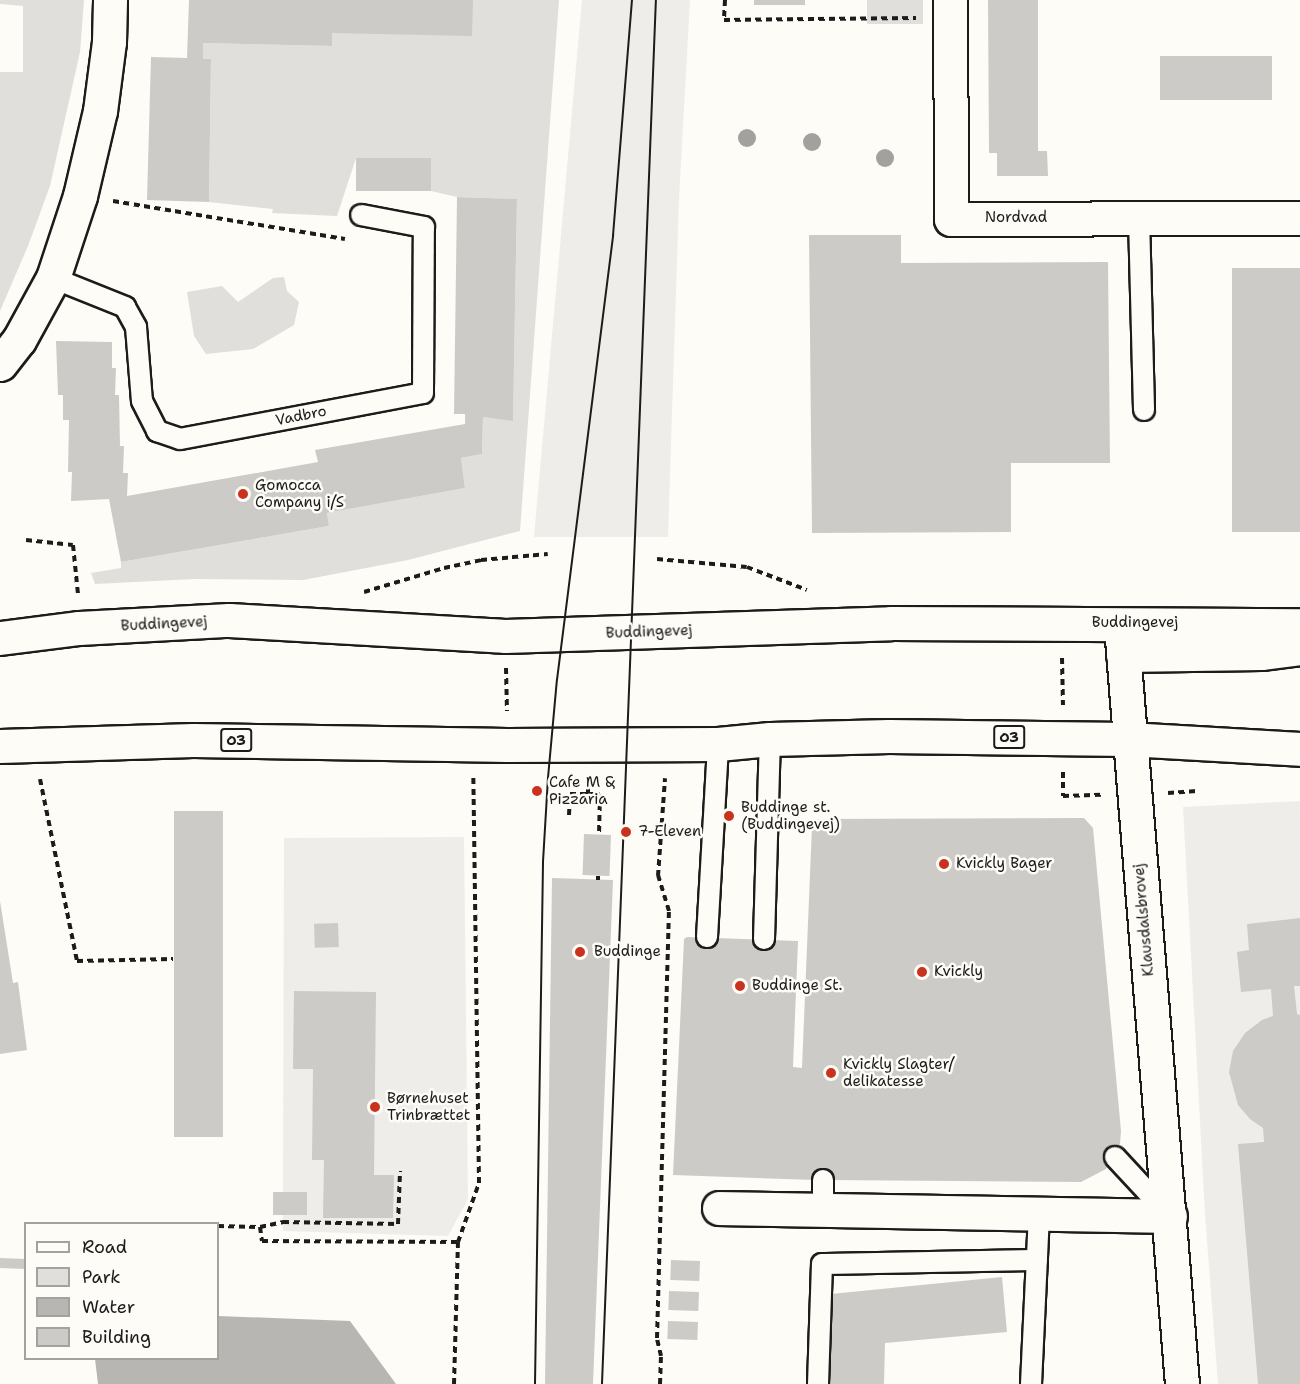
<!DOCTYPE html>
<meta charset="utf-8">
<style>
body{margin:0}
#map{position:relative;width:1300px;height:1384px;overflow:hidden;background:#fdfcf7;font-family:"Shantell Sans",sans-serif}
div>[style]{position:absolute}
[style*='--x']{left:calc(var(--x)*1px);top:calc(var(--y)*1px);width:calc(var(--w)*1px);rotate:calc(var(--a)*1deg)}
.built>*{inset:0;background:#eeede9}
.green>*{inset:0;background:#e0dfdb;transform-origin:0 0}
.water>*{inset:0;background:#b7b6b2}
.building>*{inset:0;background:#cccbc8;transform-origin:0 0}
.path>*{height:4px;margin-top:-2px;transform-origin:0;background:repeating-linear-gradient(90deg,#1c1c1c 0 6px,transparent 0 10.5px)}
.roads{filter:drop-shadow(2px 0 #1c1c1c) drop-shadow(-2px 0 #1c1c1c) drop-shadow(0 2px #1c1c1c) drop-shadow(0 -2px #1c1c1c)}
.lane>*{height:20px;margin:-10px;padding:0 10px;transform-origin:10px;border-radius:10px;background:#fdfcf7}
.street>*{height:33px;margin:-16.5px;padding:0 16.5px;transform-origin:16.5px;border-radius:16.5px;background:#fdfcf7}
.secondary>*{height:33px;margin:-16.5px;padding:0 16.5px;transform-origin:16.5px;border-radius:16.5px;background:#fdfcf7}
.primary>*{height:33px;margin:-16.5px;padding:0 16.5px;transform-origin:16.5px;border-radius:16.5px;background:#fdfcf7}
.tram>*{height:1.5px;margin:-0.75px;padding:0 0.75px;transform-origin:0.75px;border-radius:0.75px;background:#1c1c1c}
.trees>*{width:18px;height:18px;margin:-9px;border-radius:50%;background:#a2a19e}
.dots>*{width:16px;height:16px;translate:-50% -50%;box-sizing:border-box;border:3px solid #fdfcf7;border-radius:50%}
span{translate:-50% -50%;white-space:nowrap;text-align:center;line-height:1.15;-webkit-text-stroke:5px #fdfcf7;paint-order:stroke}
.shield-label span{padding:2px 4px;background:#fdfcf7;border:2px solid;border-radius:4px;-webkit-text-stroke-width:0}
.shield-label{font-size:14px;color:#1c1c1c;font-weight:700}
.street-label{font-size:15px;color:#1c1c1c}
.poi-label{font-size:15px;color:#1c1c1c}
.left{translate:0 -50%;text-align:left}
.legend{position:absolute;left:24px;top:1222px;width:195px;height:138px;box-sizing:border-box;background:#fdfcf7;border:2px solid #a3a29f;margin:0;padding:8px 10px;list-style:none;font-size:18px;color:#1c1c1c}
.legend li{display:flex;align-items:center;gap:12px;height:30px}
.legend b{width:30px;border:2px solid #a3a29f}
</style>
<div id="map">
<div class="built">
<i style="clip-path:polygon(582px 0,690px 0,679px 199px,668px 537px,534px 537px)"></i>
<i style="clip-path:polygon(1300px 801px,1300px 1384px,1218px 1384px,1205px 1214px,1183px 807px)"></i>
<i style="clip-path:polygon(464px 837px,468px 1199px,448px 1236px,283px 1231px,283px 1215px,273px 1215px,273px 1192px,283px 1192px,284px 838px)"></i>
</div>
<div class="green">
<i style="clip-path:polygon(0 0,84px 0,80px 52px,50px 186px,28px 246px,0 311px,0 72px,23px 72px,23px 6px,0 4px)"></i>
<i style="clip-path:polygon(473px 0,559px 0,520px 531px,408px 560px,303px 580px,194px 579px,95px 584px,91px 573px,121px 568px,121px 562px,329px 526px,327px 513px,465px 488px,461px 458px,482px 454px,483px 417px,513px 420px,517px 199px,457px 197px,431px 191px,430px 158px,356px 158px,337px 216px,272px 213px,273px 209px,209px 202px,211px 59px,203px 59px,203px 43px,332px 46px,332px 33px)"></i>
<i style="left:867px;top:0;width:56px;height:24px"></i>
<i style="clip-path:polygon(284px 277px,287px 291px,299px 302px,294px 325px,253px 349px,206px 354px,194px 336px,187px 292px,222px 286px,238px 302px,273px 278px)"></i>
</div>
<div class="water">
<i style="clip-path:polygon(218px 1316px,350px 1321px,396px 1384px,98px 1384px,95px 1359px,218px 1358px)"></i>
</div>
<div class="building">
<i style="clip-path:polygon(189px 0,473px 0,472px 36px,332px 33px,332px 46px,203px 43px,203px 59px,211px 59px,209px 202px,147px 200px,151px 57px,187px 58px)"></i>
<i style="left:754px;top:0;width:51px;height:5px"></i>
<i style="clip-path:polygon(988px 0,1038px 0,1038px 151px,1047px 151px,1048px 176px,997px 176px,997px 153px,989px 153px)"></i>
<i style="left:1272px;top:56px;width:44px;height:112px;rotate:90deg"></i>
<i style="left:356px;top:158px;width:75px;height:33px"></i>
<i style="clip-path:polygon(457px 197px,517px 199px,513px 421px,483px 417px,482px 454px,461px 458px,465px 488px,327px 513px,329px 526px,121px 562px,109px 499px,71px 501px,72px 472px,68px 472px,69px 420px,63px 420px,63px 395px,58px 395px,56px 341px,112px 342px,112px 368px,116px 368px,115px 395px,119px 395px,120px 446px,124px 446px,123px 473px,128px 473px,127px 496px,318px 462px,315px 450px,465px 424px,465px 414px,454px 414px)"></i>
<i style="clip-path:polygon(809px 235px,901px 235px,901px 263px,1108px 262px,1110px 463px,1011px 463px,1011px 532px,812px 533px)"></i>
<i style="left:1232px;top:268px;width:68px;height:264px"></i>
<i style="left:174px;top:811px;width:49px;height:326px"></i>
<i style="clip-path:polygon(1084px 818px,1093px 828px,1121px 1131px,1120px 1144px,1106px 1169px,1081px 1182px,827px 1180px,814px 1175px,815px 1180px,673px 1175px,684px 939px,687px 937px,798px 941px,793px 1067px,802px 1068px,812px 826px,815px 821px,819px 819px)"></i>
<i style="left:584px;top:834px;width:27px;height:41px;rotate:2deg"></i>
<i style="clip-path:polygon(552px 878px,613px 880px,593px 1384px,545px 1384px)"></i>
<i style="clip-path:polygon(0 901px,13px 983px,18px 982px,27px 1050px,0 1054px)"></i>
<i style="clip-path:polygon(1300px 918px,1300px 986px,1294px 986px,1297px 1014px,1300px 1015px,1300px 1384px,1258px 1384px,1238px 1144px,1264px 1142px,1263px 1128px,1250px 1119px,1238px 1105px,1229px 1072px,1233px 1051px,1245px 1033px,1262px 1020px,1273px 1016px,1271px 989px,1241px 992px,1237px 952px,1249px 950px,1247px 924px)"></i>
<i style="left:338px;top:923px;width:24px;height:24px;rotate:88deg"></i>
<i style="clip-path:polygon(294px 991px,376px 992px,374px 1175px,394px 1175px,393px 1218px,323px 1218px,324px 1160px,312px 1160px,313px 1069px,293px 1069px)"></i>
<i style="left:273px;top:1192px;width:34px;height:23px"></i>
<i style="left:0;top:1258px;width:26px;height:10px;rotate:2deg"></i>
<i style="left:671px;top:1260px;width:29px;height:20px;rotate:2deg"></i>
<i style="clip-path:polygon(1002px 1277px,1007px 1332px,885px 1343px,884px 1384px,829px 1384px,831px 1294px)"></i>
<i style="left:669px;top:1291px;width:30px;height:19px;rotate:2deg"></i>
<i style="left:668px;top:1321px;width:30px;height:18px;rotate:2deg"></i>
</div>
<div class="path">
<i style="--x:725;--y:0;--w:20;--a:93"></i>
<i style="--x:724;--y:20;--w:192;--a:-0.6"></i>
<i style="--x:113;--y:201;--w:235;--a:9.3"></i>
<i style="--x:26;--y:540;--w:47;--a:6.1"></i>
<i style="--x:73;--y:545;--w:49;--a:84.2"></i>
<i style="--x:657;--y:559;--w:90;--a:5.1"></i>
<i style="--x:747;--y:567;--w:64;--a:21"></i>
<i style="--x:364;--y:592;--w:84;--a:-16.7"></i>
<i style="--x:444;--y:568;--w:38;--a:-12"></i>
<i style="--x:481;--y:560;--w:67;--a:-5.1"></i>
<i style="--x:1062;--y:658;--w:47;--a:88.8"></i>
<i style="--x:506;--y:668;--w:43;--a:88.7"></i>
<i style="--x:1063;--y:772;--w:24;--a:90"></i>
<i style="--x:1063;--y:796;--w:38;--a:-2"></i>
<i style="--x:588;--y:778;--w:16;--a:90"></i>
<i style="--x:588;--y:794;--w:12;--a:0"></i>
<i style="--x:600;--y:794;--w:40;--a:91.4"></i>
<i style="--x:40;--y:779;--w:186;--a:78.5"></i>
<i style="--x:77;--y:961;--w:96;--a:-1.2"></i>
<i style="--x:1168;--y:793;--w:29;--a:-4"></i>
<i style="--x:569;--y:815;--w:21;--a:-87"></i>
<i style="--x:570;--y:794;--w:18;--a:0"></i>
<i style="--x:598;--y:880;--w:4;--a:-90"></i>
<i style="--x:113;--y:1224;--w:40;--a:0"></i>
<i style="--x:218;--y:1226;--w:42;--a:1.4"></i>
<i style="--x:260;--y:1227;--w:14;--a:82"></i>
<i style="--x:262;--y:1241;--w:196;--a:0.3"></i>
<i style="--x:260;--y:1227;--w:24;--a:-12"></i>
<i style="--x:283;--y:1222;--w:115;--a:1"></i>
<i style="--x:398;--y:1224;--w:53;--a:-87.8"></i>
<i style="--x:454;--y:1384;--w:142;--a:-88.4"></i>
<i style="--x:458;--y:1242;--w:63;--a:-70.4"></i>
<i style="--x:479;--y:1183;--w:407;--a:-90.8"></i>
<i style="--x:660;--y:1384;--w:28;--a:-88"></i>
<i style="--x:661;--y:1356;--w:18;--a:-103"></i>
<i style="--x:657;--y:1338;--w:427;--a:-88.4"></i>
<i style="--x:669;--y:911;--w:37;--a:-107"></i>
<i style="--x:658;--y:876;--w:98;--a:-85.9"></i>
</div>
<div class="roads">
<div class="lane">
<i style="--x:1139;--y:218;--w:192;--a:88.5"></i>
<i style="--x:53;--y:278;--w:78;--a:21.9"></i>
<i style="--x:125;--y:307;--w:23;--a:61"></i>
<i style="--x:136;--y:327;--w:74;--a:85.4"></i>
<i style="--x:142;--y:401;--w:34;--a:63"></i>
<i style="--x:157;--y:431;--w:24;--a:19"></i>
<i style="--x:180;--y:439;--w:247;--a:-10.7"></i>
<i style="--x:423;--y:393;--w:166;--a:-89.7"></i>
<i style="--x:424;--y:227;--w:64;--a:-169.2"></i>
<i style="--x:707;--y:937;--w:193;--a:-86.7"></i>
<i style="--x:764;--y:939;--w:200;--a:-88.3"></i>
<i style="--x:1115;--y:1157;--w:78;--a:47.1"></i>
<i style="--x:823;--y:1180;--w:30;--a:90"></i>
<i style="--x:818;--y:1384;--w:120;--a:-88.1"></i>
<i style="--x:822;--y:1264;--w:215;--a:-1.1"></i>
<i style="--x:1031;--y:1384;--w:170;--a:-87.3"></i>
</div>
<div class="street">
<i style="--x:950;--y:0;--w:219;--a:89.7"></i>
<i style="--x:951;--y:219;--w:349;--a:-0.2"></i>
<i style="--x:0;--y:364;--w:31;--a:-52"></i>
<i style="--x:19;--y:340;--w:71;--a:-61.3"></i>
<i style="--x:53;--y:278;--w:86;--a:-71.8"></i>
<i style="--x:80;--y:196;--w:87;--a:-76.8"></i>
<i style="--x:100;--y:111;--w:70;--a:-82.6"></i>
<i style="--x:109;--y:42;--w:42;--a:-88.6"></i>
<i style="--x:719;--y:1208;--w:451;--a:1"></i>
</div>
<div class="secondary">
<i style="--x:1121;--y:626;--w:760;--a:85.4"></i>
</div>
<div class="primary">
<i style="--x:0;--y:638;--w:80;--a:-7.2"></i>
<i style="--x:79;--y:628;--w:150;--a:-3.1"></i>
<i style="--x:229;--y:620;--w:276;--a:3.3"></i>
<i style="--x:505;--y:636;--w:386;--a:-1.9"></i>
<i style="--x:891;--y:623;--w:409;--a:0.3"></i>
<i style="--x:1123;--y:655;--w:138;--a:-0.8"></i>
<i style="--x:1261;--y:653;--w:39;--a:-7"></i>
<i style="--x:0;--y:746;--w:193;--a:-1.8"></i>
<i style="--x:193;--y:740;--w:314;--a:0.9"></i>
<i style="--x:507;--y:745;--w:211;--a:-0.3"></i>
<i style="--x:718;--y:744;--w:52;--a:-5.5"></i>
<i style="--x:770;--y:739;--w:119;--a:-1.4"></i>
<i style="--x:889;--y:736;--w:239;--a:0.7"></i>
<i style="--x:1128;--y:739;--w:172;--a:3.3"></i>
</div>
</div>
<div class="tram">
<i style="--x:535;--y:1384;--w:522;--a:-89.12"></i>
<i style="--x:543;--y:862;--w:84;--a:-86.6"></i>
<i style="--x:548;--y:778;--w:98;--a:-84.8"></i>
<i style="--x:557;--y:680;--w:448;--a:-82.8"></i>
<i style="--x:613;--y:236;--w:237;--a:-85.4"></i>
<i style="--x:602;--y:1384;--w:1385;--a:-87.77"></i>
</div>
<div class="trees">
<i style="left:747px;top:138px"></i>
<i style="left:812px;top:142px"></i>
<i style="left:885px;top:158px"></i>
</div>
<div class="dots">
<i style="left:243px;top:494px;background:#c8321e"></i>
<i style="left:537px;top:791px;background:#c8321e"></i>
<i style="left:729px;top:816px;background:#c8321e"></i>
<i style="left:626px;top:832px;background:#c8321e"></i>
<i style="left:944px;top:864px;background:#c8321e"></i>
<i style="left:580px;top:952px;background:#c8321e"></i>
<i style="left:922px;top:972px;background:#c8321e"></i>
<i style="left:740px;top:986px;background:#c8321e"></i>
<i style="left:831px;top:1073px;background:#c8321e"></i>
<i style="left:375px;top:1107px;background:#c8321e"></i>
</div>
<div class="shield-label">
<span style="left:1009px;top:737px">O3</span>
<span style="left:236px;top:740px">O3</span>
</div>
<div class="street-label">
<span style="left:1016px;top:218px">Nordvad</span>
<span style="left:301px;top:416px;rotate:-11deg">Vadbro</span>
<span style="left:1135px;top:623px">Buddingevej</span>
<span style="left:164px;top:624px;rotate:-3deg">Buddingevej</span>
<span style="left:649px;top:632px;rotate:-2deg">Buddingevej</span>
<span style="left:1144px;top:920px;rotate:-95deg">Klausdalsbrovej</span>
</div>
<div class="poi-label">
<span class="left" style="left:255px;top:494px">Gomocca<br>Company i/S</span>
<span class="left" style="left:549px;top:791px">Cafe M &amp;<br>Pizzaria</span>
<span class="left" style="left:741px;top:816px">Buddinge st.<br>(Buddingevej)</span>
<span class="left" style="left:638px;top:832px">7-Eleven</span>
<span class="left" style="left:956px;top:864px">Kvickly Bager</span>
<span class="left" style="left:594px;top:952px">Buddinge</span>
<span class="left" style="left:934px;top:972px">Kvickly</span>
<span class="left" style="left:752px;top:986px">Buddinge St.</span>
<span class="left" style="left:843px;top:1073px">Kvickly Slagter/<br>delikatesse</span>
<span class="left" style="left:387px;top:1107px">Børnehuset<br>Trinbrættet</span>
</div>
<ul class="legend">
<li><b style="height:8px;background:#fdfcf7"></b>Road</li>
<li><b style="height:16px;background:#e0dfdb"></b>Park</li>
<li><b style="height:16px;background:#b7b6b2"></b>Water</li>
<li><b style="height:16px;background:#cccbc8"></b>Building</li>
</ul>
</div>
